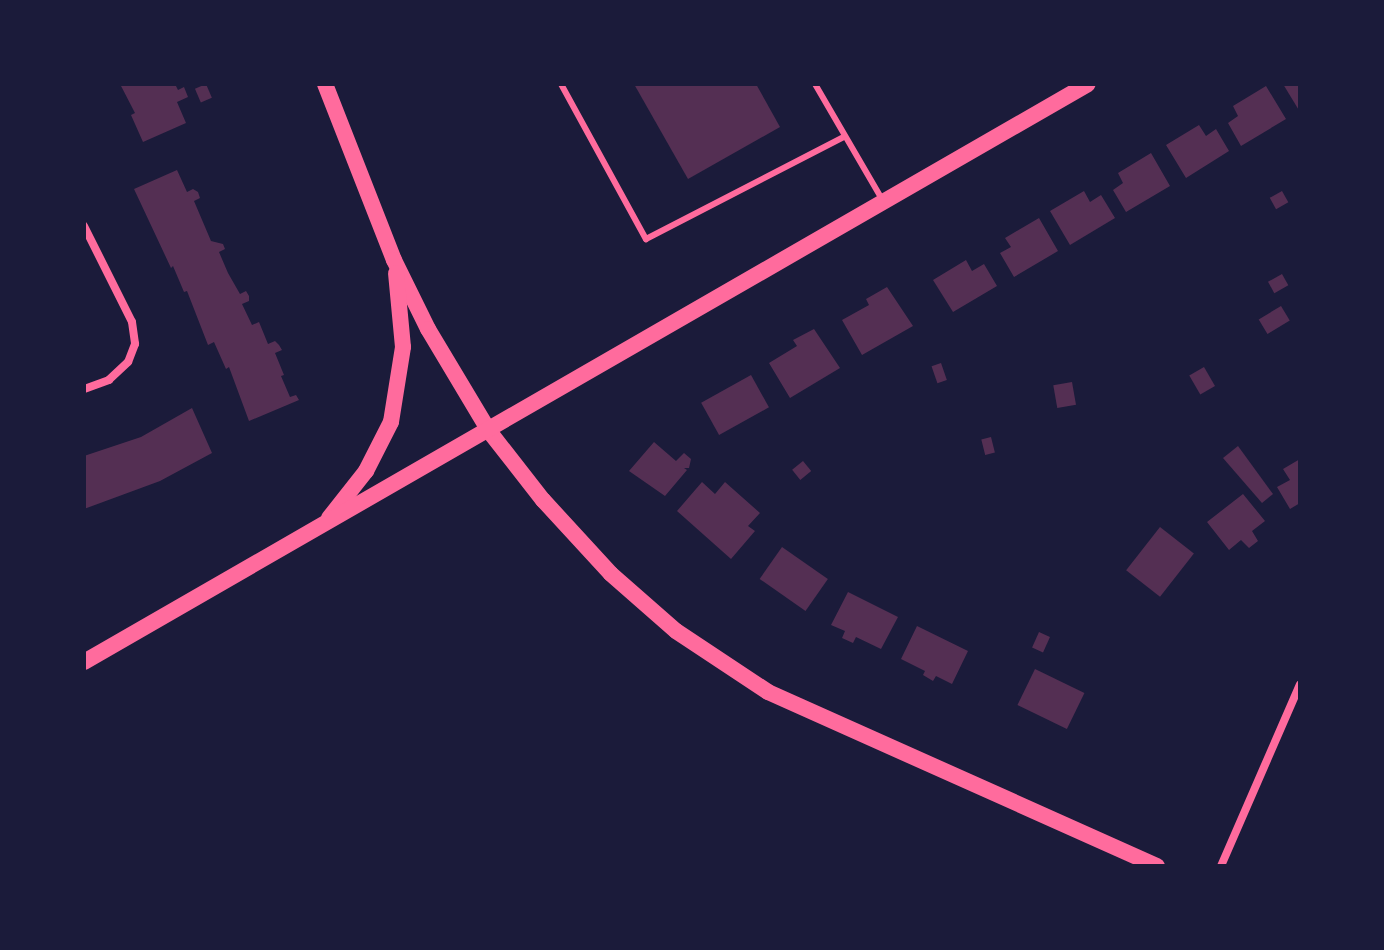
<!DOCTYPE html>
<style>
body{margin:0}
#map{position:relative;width:1384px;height:950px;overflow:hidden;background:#1b1b3a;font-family:Manrope,sans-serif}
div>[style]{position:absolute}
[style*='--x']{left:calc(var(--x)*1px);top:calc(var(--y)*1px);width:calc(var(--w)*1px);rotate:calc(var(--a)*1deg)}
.building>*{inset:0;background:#542f53;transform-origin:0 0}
.service>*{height:6px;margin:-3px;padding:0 3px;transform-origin:3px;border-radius:3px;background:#ff6b9d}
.minor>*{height:8px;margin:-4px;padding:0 4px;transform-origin:4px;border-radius:4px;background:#ff6b9d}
.secondary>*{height:16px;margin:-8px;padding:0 8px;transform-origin:8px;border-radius:8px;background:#ff6b9d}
span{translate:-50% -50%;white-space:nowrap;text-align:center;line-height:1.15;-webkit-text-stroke:6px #1b1b3a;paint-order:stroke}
.frame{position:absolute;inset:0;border:86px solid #1b1b3a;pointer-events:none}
</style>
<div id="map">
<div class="building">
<i style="clip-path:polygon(120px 84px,175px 84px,178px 90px,184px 87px,188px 97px,177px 102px,186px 123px,143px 142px,131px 115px,135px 113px)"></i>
<i style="left:206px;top:84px;width:15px;height:12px;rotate:67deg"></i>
<i style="clip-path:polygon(634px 84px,756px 84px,780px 127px,688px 179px)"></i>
<i style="clip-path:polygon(1283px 84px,1300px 84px,1300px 112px)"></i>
<i style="clip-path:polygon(1266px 86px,1286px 119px,1241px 146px,1228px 123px,1238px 116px,1233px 106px)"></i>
<i style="clip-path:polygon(1199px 125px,1206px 136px,1216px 129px,1229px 151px,1186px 178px,1166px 145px)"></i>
<i style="clip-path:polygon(1151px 153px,1170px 186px,1126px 212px,1113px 190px,1123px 183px,1118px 173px)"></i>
<i style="clip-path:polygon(177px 170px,187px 192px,193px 189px,198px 192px,200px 198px,194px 201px,211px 241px,223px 244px,225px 249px,219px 252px,228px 273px,240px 294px,246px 291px,249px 296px,249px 301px,242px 304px,252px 325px,259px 322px,268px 344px,275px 341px,279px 345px,282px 350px,275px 353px,284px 375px,281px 376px,290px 397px,296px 395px,299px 400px,249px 421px,229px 367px,226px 369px,214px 342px,208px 345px,187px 291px,184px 292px,173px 266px,171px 268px,134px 189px)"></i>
<i style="clip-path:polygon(1084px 191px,1090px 202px,1101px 195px,1115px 218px,1070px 245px,1050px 211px)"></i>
<i style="left:1282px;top:191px;width:13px;height:14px;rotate:61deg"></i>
<i style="clip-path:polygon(1039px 218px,1058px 251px,1014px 277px,1000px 253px,1011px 247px,1005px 238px)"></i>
<i style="clip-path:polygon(966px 260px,972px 271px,984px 264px,997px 286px,953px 312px,933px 280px)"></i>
<i style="left:1282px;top:274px;width:13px;height:16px;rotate:61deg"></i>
<i style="clip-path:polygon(887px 287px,913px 326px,862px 355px,842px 320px,869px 305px,866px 299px)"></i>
<i style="left:1281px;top:306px;width:17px;height:26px;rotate:59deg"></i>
<i style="clip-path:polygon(814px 329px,840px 368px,790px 398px,769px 363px,797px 346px,793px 340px)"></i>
<i style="left:941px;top:363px;width:18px;height:10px;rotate:71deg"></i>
<i style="left:1204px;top:367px;width:22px;height:17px;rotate:60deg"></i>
<i style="left:751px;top:375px;width:37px;height:57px;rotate:61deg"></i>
<i style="left:1072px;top:382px;width:23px;height:19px;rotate:80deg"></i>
<i style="clip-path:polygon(192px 408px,212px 453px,160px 481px,84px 509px,84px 456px,141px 437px)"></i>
<i style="left:991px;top:437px;width:16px;height:10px;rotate:76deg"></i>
<i style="clip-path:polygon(654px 442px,676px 461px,684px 453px,691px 459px,689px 468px,684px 468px,687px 470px,665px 496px,629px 471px)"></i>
<i style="clip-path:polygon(1238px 446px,1273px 494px,1262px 503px,1223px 458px)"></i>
<i style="clip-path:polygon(1300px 459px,1300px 503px,1290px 509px,1277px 487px,1290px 480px,1283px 469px)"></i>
<i style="left:803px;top:461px;width:13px;height:14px;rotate:51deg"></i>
<i style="clip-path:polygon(702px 482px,715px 494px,725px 482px,760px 513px,748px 526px,755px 531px,731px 559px,677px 511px)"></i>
<i style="clip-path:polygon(1243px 494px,1265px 521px,1252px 531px,1258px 541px,1249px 548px,1241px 540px,1229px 550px,1207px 522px)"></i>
<i style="left:1160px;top:527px;width:43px;height:55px;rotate:38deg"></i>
<i style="left:782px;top:547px;width:56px;height:39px;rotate:35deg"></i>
<i style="clip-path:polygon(848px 592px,898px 617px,881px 649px,856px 637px,853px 643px,842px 638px,845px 631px,831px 625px)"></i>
<i style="clip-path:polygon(917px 626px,968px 651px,952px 684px,936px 676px,933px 681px,923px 675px,925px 671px,901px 659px)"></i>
<i style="left:1039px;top:632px;width:12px;height:17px;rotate:24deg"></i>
<i style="left:1035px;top:669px;width:55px;height:40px;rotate:26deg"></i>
</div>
<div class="service">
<i style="--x:561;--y:84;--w:177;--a:61.3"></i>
<i style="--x:646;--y:239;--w:223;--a:-27.3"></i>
<i style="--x:815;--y:84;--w:133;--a:59.8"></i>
</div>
<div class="minor">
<i style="--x:84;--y:226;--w:107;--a:63.4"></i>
<i style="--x:132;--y:322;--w:22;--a:82"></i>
<i style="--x:135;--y:344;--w:19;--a:111"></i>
<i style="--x:128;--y:362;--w:26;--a:137"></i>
<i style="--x:109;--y:380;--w:27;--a:160"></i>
<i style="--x:1221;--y:866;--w:198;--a:-66.5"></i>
</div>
<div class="secondary">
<i style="--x:325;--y:84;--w:189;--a:68.6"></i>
<i style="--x:394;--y:260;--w:77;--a:63.8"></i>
<i style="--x:428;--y:329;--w:119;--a:59.1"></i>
<i style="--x:489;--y:431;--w:88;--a:52"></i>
<i style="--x:543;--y:500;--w:100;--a:47.4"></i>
<i style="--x:611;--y:574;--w:86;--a:41.2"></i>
<i style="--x:676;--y:631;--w:110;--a:33.5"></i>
<i style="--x:768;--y:692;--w:426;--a:24.1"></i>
<i style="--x:329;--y:518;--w:60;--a:-51.8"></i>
<i style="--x:366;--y:471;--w:55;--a:-63"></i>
<i style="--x:391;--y:422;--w:76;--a:-80.9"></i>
<i style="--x:403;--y:347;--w:74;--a:-95.4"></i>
<i style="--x:84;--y:662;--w:1158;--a:-29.93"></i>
</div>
<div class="frame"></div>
</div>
